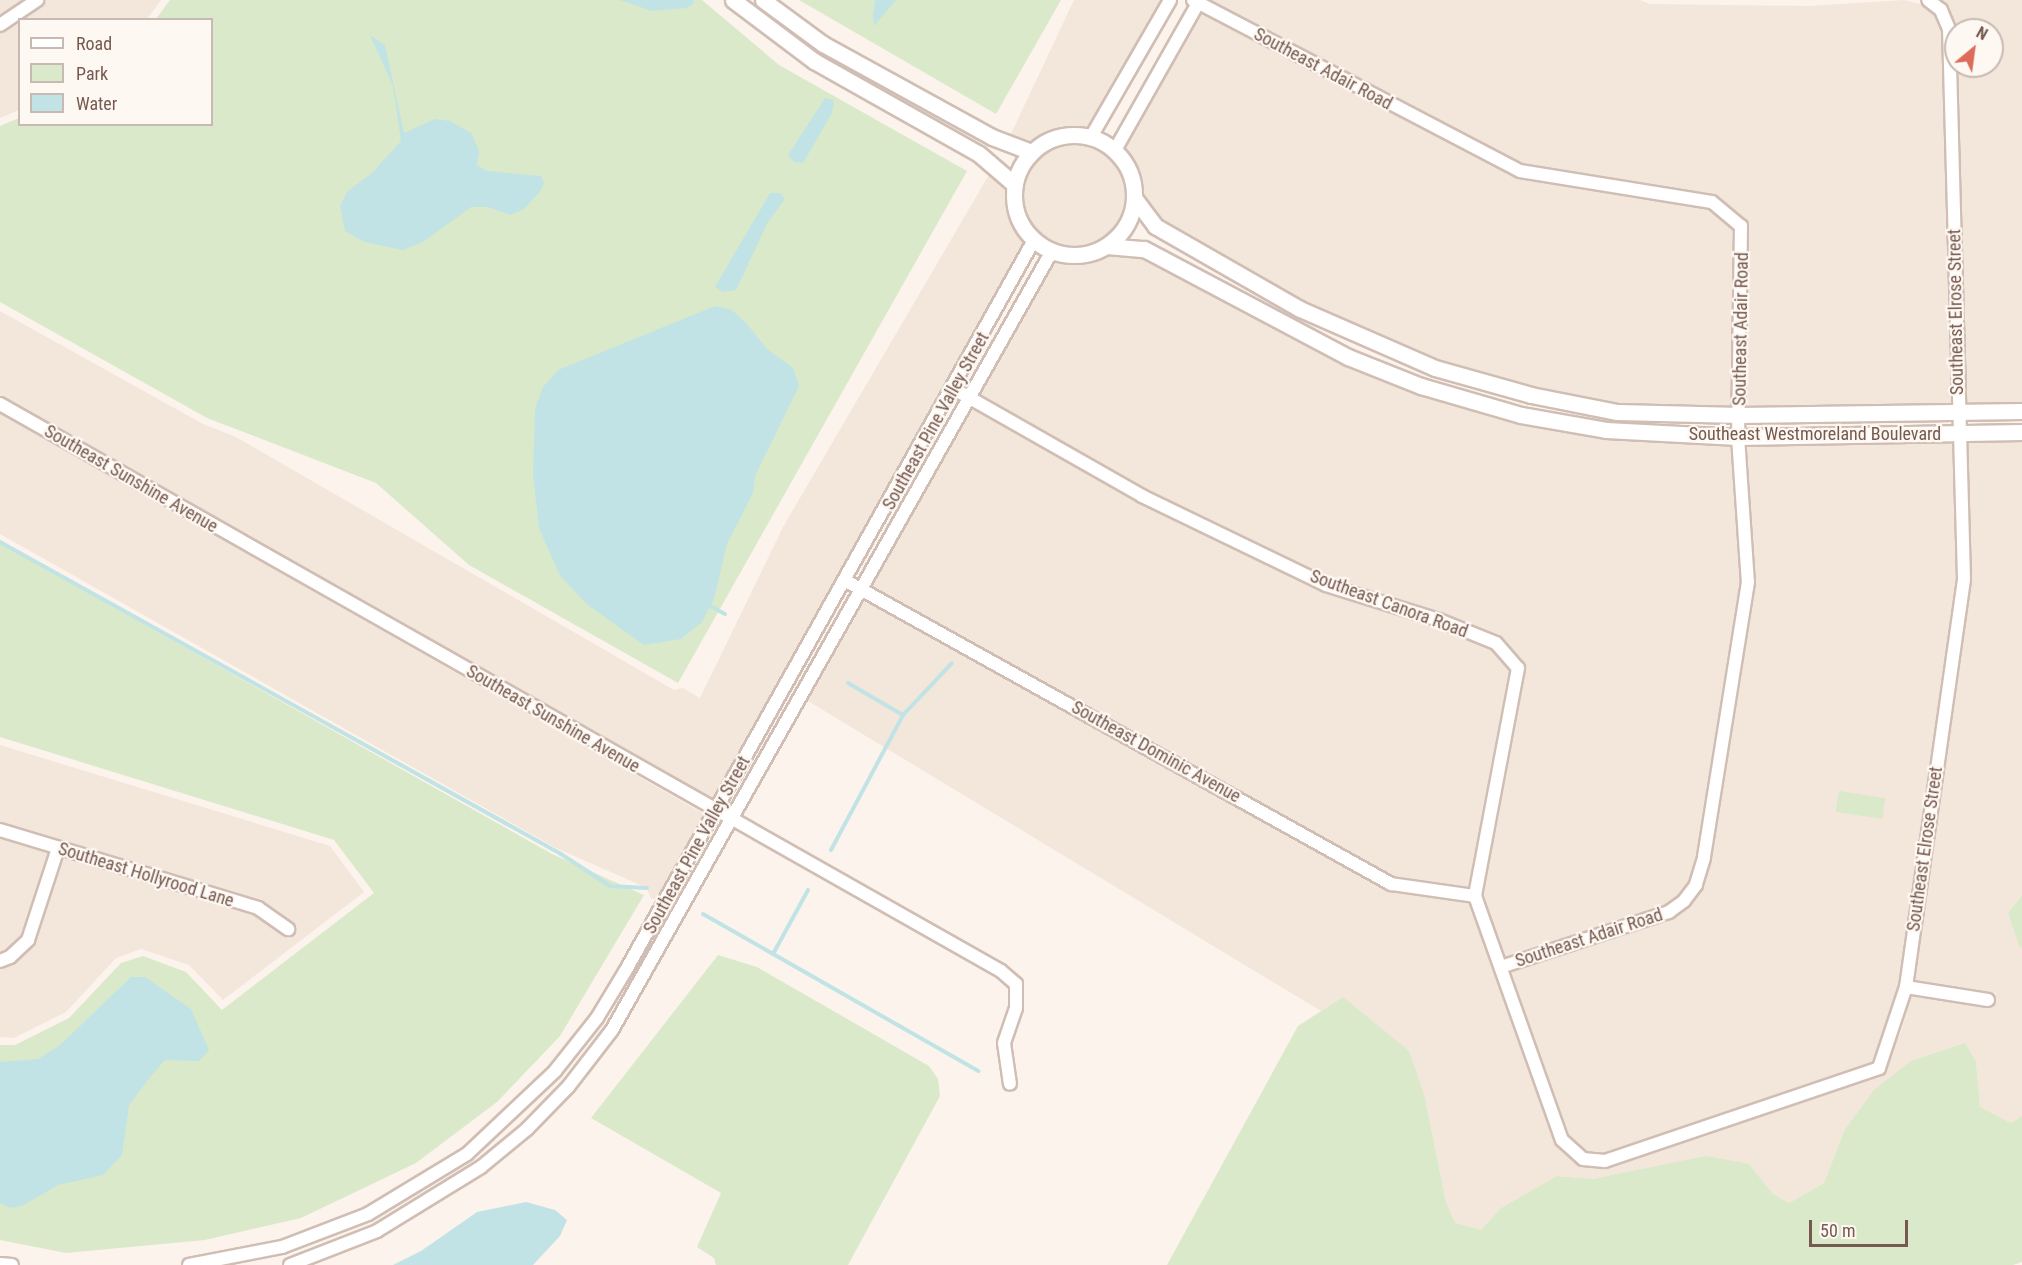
<!DOCTYPE html>
<style>
body{margin:0}
#map{position:relative;width:2022px;height:1265px;overflow:hidden;background:#fcf4ec;font-family:"Roboto Condensed",sans-serif}
div>[style]{position:absolute}
[style*='--x']{left:calc(var(--x)*1px);top:calc(var(--y)*1px);width:calc(var(--w)*1px);rotate:calc(var(--a)*1deg)}
.residential>*{inset:0;background:#f3e6db}
.round{border-radius:50%}
.green>*{inset:0;background:#dae9ca;transform-origin:0 0}
.water>*{inset:0;background:#c1e3e5}
.stream>*{height:4px;margin:-2px;padding:0 2px;transform-origin:2px;border-radius:2px;background:#c1e3e5}
.roads{filter:drop-shadow(2px 0 #d0beb4) drop-shadow(-2px 0 #d0beb4) drop-shadow(0 2px #d0beb4) drop-shadow(0 -2px #d0beb4)}
.minor>*{height:12px;margin:-6px;padding:0 6px;transform-origin:6px;border-radius:6px;background:#fff}
.tertiary>*{height:15px;margin:-7.5px;padding:0 7.5px;transform-origin:7.5px;border-radius:7.5px;background:#fff}
.tertiary>.ring{margin:-7.5px;padding:0;box-sizing:content-box;background:none;border:15px solid #fff;border-radius:50%}
span{translate:-50% -50%;white-space:nowrap;text-align:center;line-height:1.15;-webkit-text-stroke:4.5px #fef8f3;paint-order:stroke}
.street-label{font-size:18px;color:#765a50}
.legend{position:absolute;left:18px;top:18px;width:195px;height:108px;box-sizing:border-box;background:#fef8f3;border:2px solid #c8b9b2;margin:0;padding:8px 10px;list-style:none;font-size:18px;color:#765a50}
.legend li{display:flex;align-items:center;gap:12px;height:30px}
.legend b{width:30px;border:2px solid #c8b9b2}
.north{position:absolute;left:1944px;top:18px;width:60px;height:60px;box-sizing:border-box;background:#fef8f3;border:2px solid #c8b9b2;border-radius:50%;rotate:29deg;font-size:16px;font-weight:700;line-height:24px;text-align:center;color:#765a50}
.north::after{content:'';display:block;margin:auto;width:21px;height:27px;background:#dd6b5a;clip-path:polygon(50% 0,100% 100%,50% 72%,0 100%)}
.scale{position:absolute;left:1809px;top:1220px;width:99px;height:27px;box-sizing:border-box;border:3px solid #765a50;border-top:0;padding-left:8px;font-size:18px;line-height:21px;white-space:nowrap;color:#765a50;-webkit-text-stroke:4px #fef8f3;paint-order:stroke}
</style>
<div id="map">
<div class="residential">
<i style="clip-path:polygon(0 0,26px 0,0 17px)"></i>
<i style="clip-path:polygon(47px 0,161px 0,147px 19px,24px 19px)"></i>
<i style="clip-path:polygon(1074px 0,1162px 0,1088px 128px,1057px 129px,1031px 143px,1010px 136px)"></i>
<i style="clip-path:polygon(1210px 0,1640px 0,1650px 4px,1809px 6px,1904px 0,1920px 4px,1935px 16px,1942px 31px,1951px 404px,1747px 408px,1748px 224px,1717px 196px,1522px 163px)"></i>
<i style="clip-path:polygon(1940px 0,2022px 0,2022px 403px,1965px 404px,1957px 66px,1992px 66px,1992px 30px,1958px 30px,1948px 7px)"></i>
<i style="clip-path:polygon(1201px 13px,1516px 177px,1709px 209px,1735px 230px,1733px 408px,1619px 405px,1533px 388px,1437px 361px,1304px 302px,1160px 220px,1142px 196px,1140px 177px,1123px 148px)"></i>
<i style="clip-path:polygon(19px 23px,19px 110px,0 118px,0 33px)"></i>
<i class="round" style="left:1022px;top:142px;width:106px;height:106px"></i>
<i style="clip-path:polygon(990px 173px,1007px 188px,1008px 208px,1015px 227px,1026px 242px,714px 801px,0 395px,0 311px,203px 424px,236px 437px,674px 690px,683px 688px,700px 698px,783px 527px)"></i>
<i style="clip-path:polygon(1108px 254px,1141px 256px,1282px 333px,1345px 364px,1418px 393px,1518px 422px,1605px 437px,1732px 444px,1741px 582px,1697px 857px,1686px 890px,1666px 905px,1505px 958px,1482px 895px,1525px 669px,1501px 637px,1441px 612px,1329px 577px,1146px 489px,980px 395px,1055px 260px,1089px 261px)"></i>
<i style="clip-path:polygon(972px 409px,1139px 503px,1323px 591px,1436px 627px,1491px 649px,1510px 671px,1470px 887px,1394px 876px,872px 587px)"></i>
<i style="clip-path:polygon(0 413px,706px 815px,657px 901px,650px 897px,647px 888px,556px 848px,0 534px)"></i>
<i style="clip-path:polygon(2022px 439px,2022px 895px,2008px 913px,2022px 947px,2022px 1116px,2011px 1123px,1980px 1107px,1976px 1061px,1965px 1043px,1844px 1131px,1824px 1183px,1789px 1203px,1773px 1194px,1749px 1164px,1642px 1171px,1593px 1179px,1557px 1176px,1501px 1208px,1481px 1230px,1455px 1224px,1446px 1202px,1425px 1098px,1343px 997px,1321px 1011px,808px 701px,865px 600px,1387px 890px,1470px 903px,1556px 1144px,1578px 1165px,1607px 1168px,1880px 1075px,1901px 1032px,1911px 996px,1993px 1008px,1996px 993px,1914px 981px,1971px 580px,1966px 440px)"></i>
<i style="clip-path:polygon(1952px 441px,1957px 580px,1899px 986px,1874px 1062px,1605px 1153px,1586px 1152px,1568px 1136px,1510px 972px,1670px 919px,1689px 907px,1702px 889px,1711px 858px,1755px 582px,1746px 445px)"></i>
<i style="clip-path:polygon(0 745px,330px 846px,364px 892px,223px 1000px,189px 965px,141px 949px,116px 958px,66px 1012px,14px 1038px,0 1037px,0 969px,14px 963px,34px 942px,62px 857px,254px 915px,289px 939px,297px 927px,260px 901px,0 822px)"></i>
<i style="clip-path:polygon(0 838px,49px 853px,22px 936px,0 953px)"></i>
</div>
<div class="green">
<i style="clip-path:polygon(170px 0,702px 0,779px 65px,967px 171px,678px 683px,469px 565px,376px 483px,207px 418px,0 302px,0 126px,19px 118px,20px 124px,212px 124px,212px 20px,156px 19px)"></i>
<i style="clip-path:polygon(799px 0,1061px 0,996px 114px)"></i>
<i style="clip-path:polygon(0 543px,552px 854px,644px 895px,560px 1036px,497px 1102px,416px 1163px,301px 1218px,205px 1240px,66px 1253px,0 1240px,0 1045px,15px 1045px,69px 1018px,121px 963px,143px 956px,186px 972px,222px 1010px,374px 893px,334px 840px,0 737px)"></i>
<i style="left:1839px;top:791px;width:47px;height:21px;rotate:9deg"></i>
<i style="clip-path:polygon(2022px 895px,2022px 947px,2020px 948px,2008px 913px)"></i>
<i style="clip-path:polygon(718px 955px,757px 967px,929px 1066px,938px 1079px,940px 1096px,848px 1265px,716px 1265px,714px 1258px,697px 1247px,721px 1193px,591px 1118px)"></i>
<i style="clip-path:polygon(1343px 997px,1409px 1051px,1425px 1098px,1446px 1202px,1455px 1223px,1481px 1230px,1501px 1208px,1557px 1176px,1593px 1179px,1706px 1156px,1749px 1164px,1773px 1194px,1789px 1203px,1824px 1183px,1844px 1131px,1874px 1090px,1911px 1061px,1965px 1043px,1976px 1061px,1980px 1107px,2011px 1123px,2022px 1116px,2022px 1262px,2013px 1265px,1167px 1265px,1298px 1026px)"></i>
</div>
<div class="water">
<i style="clip-path:polygon(620px 0,693px 0,695px 2px,687px 8px,652px 11px)"></i>
<i style="clip-path:polygon(875px 0,896px 0,874px 26px,873px 16px)"></i>
<i style="clip-path:polygon(370px 35px,385px 45px,404px 133px,435px 119px,450px 121px,471px 133px,479px 151px,477px 165px,487px 171px,541px 176px,544px 183px,540px 192px,524px 209px,510px 215px,488px 207px,471px 207px,423px 242px,403px 250px,364px 242px,345px 231px,340px 206px,347px 192px,373px 172px,401px 141px,393px 86px)"></i>
<i style="clip-path:polygon(825px 98px,834px 100px,832px 113px,803px 163px,794px 162px,788px 155px)"></i>
<i style="clip-path:polygon(770px 193px,780px 193px,785px 199px,768px 222px,736px 290px,723px 292px,715px 287px)"></i>
<i style="clip-path:polygon(715px 306px,732px 310px,747px 324px,767px 349px,793px 368px,799px 386px,755px 476px,753px 493px,727px 544px,714px 599px,702px 622px,681px 639px,644px 645px,588px 605px,560px 576px,539px 528px,533px 475px,535px 408px,543px 387px,558px 370px)"></i>
<i style="clip-path:polygon(131px 977px,145px 977px,191px 1009px,209px 1050px,199px 1061px,165px 1060px,151px 1076px,129px 1105px,122px 1155px,103px 1175px,58px 1185px,22px 1206px,10px 1208px,0 1203px,0 1062px,38px 1059px,60px 1045px)"></i>
<i style="clip-path:polygon(526px 1202px,555px 1210px,567px 1220px,560px 1236px,533px 1265px,393px 1265px,421px 1251px,477px 1212px)"></i>
</div>
<div class="stream">
<i style="--x:0;--y:542;--w:642;--a:29.08"></i>
<i style="--x:561;--y:854;--w:59;--a:33.1"></i>
<i style="--x:610;--y:886;--w:37;--a:3"></i>
<i style="--x:710;--y:606;--w:17;--a:28"></i>
<i style="--x:848;--y:683;--w:64;--a:30.2"></i>
<i style="--x:831;--y:850;--w:153;--a:-61.9"></i>
<i style="--x:903;--y:715;--w:71;--a:-46.7"></i>
<i style="--x:703;--y:914;--w:317;--a:29.7"></i>
<i style="--x:773;--y:954;--w:73;--a:-61.3"></i>
</div>
<div class="roads">
<div class="minor">
<i style="--x:1193;--y:0;--w:369;--a:27.6"></i>
<i style="--x:1520;--y:171;--w:194;--a:9.2"></i>
<i style="--x:1712;--y:202;--w:38;--a:40"></i>
<i style="--x:1741;--y:226;--w:211;--a:90.8"></i>
<i style="--x:1738;--y:437;--w:145;--a:86.1"></i>
<i style="--x:1748;--y:582;--w:279;--a:99.1"></i>
<i style="--x:1704;--y:858;--w:28;--a:107"></i>
<i style="--x:1696;--y:885;--w:20;--a:127"></i>
<i style="--x:1684;--y:901;--w:19;--a:144"></i>
<i style="--x:1669;--y:912;--w:177;--a:161.9"></i>
<i style="--x:0;--y:25;--w:45;--a:-34"></i>
<i style="--x:1091;--y:137;--w:158;--a:-60"></i>
<i style="--x:1115;--y:150;--w:172;--a:-60.5"></i>
<i style="--x:954;--y:389;--w:216;--a:29.6"></i>
<i style="--x:1142;--y:496;--w:204;--a:25.8"></i>
<i style="--x:1326;--y:585;--w:118;--a:17.2"></i>
<i style="--x:1439;--y:620;--w:61;--a:22"></i>
<i style="--x:1496;--y:643;--w:33;--a:49"></i>
<i style="--x:1518;--y:668;--w:232;--a:100.7"></i>
<i style="--x:0;--y:404;--w:1150;--a:29.53"></i>
<i style="--x:1001;--y:971;--w:20;--a:41"></i>
<i style="--x:1016;--y:984;--w:24;--a:90"></i>
<i style="--x:1016;--y:1008;--w:37;--a:109"></i>
<i style="--x:1004;--y:1043;--w:41;--a:81.7"></i>
<i style="--x:846;--y:581;--w:624;--a:29.07"></i>
<i style="--x:1391;--y:884;--w:85;--a:8.1"></i>
<i style="--x:0;--y:830;--w:270;--a:16.8"></i>
<i style="--x:258;--y:908;--w:37;--a:35"></i>
<i style="--x:1475;--y:896;--w:259;--a:70.4"></i>
<i style="--x:1562;--y:1140;--w:28;--a:42"></i>
<i style="--x:1583;--y:1159;--w:22;--a:5"></i>
<i style="--x:1605;--y:1161;--w:289;--a:-18.7"></i>
<i style="--x:1879;--y:1068;--w:85;--a:-71.6"></i>
<i style="--x:1906;--y:987;--w:412;--a:-81.9"></i>
<i style="--x:1964;--y:579;--w:550;--a:-91.56"></i>
<i style="--x:1949;--y:29;--w:21;--a:-113"></i>
<i style="--x:1941;--y:10;--w:16;--a:-142"></i>
<i style="--x:0;--y:961;--w:11;--a:-22"></i>
<i style="--x:10;--y:957;--w:25;--a:-43"></i>
<i style="--x:28;--y:940;--w:97;--a:-71.9"></i>
<i style="--x:1906;--y:987;--w:83;--a:9"></i>
<i style="--x:0;--y:1264;--w:12;--a:5"></i>
<i style="--x:189;--y:1265;--w:95;--a:-11"></i>
<i style="--x:282;--y:1247;--w:92;--a:-21"></i>
<i style="--x:368;--y:1214;--w:116;--a:-31.2"></i>
<i style="--x:467;--y:1154;--w:121;--a:-43.3"></i>
<i style="--x:555;--y:1071;--w:68;--a:-51.6"></i>
<i style="--x:597;--y:1018;--w:56;--a:-58.9"></i>
<i style="--x:626;--y:970;--w:836;--a:-60.8"></i>
<i style="--x:290;--y:1265;--w:93;--a:-21.3"></i>
<i style="--x:377;--y:1231;--w:122;--a:-31.6"></i>
<i style="--x:481;--y:1167;--w:60;--a:-39.6"></i>
<i style="--x:527;--y:1129;--w:59;--a:-45.7"></i>
<i style="--x:568;--y:1087;--w:72;--a:-52.3"></i>
<i style="--x:612;--y:1030;--w:895;--a:-60.54"></i>
</div>
<div class="tertiary">
<i style="--x:733;--y:0;--w:101;--a:37"></i>
<i style="--x:814;--y:61;--w:189;--a:29.4"></i>
<i style="--x:979;--y:154;--w:46;--a:40.6"></i>
<i style="--x:763;--y:0;--w:74;--a:36.3"></i>
<i style="--x:823;--y:44;--w:193;--a:28.8"></i>
<i style="--x:992;--y:137;--w:42;--a:21"></i>
<i class="ring" style="left:1014px;top:135px;width:105px;height:105px"></i>
<i style="--x:1135;--y:199;--w:34;--a:53"></i>
<i style="--x:1155;--y:226;--w:167;--a:29.8"></i>
<i style="--x:1300;--y:309;--w:147;--a:23.6"></i>
<i style="--x:1435;--y:368;--w:100;--a:15.7"></i>
<i style="--x:1531;--y:395;--w:88;--a:11.2"></i>
<i style="--x:1617;--y:412;--w:123;--a:1.4"></i>
<i style="--x:1740;--y:415;--w:282;--a:-0.8"></i>
<i style="--x:1107;--y:246;--w:37;--a:5"></i>
<i style="--x:1144;--y:249;--w:231;--a:27.9"></i>
<i style="--x:1348;--y:357;--w:79;--a:21.7"></i>
<i style="--x:1421;--y:386;--w:104;--a:16.2"></i>
<i style="--x:1521;--y:415;--w:86;--a:10"></i>
<i style="--x:1606;--y:430;--w:132;--a:3"></i>
<i style="--x:1738;--y:437;--w:284;--a:-1"></i>
</div>
</div>
<div class="street-label">
<span style="left:1323px;top:69px;rotate:28deg">Southeast Adair Road</span>
<span style="left:1956px;top:312px;rotate:-91deg">Southeast Elrose Street</span>
<span style="left:1741px;top:329px;rotate:-89deg">Southeast Adair Road</span>
<span style="left:936px;top:421px;rotate:-61deg">Southeast Pine Valley Street</span>
<span style="left:1815px;top:434px">Southeast Westmoreland Boulevard</span>
<span style="left:131px;top:479px;rotate:30deg">Southeast Sunshine Avenue</span>
<span style="left:1389px;top:604px;rotate:20deg">Southeast Canora Road</span>
<span style="left:553px;top:719px;rotate:30deg">Southeast Sunshine Avenue</span>
<span style="left:1156px;top:752px;rotate:29deg">Southeast Dominic Avenue</span>
<span style="left:697px;top:845px;rotate:-61deg">Southeast Pine Valley Street</span>
<span style="left:1925px;top:849px;rotate:-82deg">Southeast Elrose Street</span>
<span style="left:146px;top:875px;rotate:17deg">Southeast Hollyrood Lane</span>
<span style="left:1589px;top:938px;rotate:-18deg">Southeast Adair Road</span>
</div>
<ul class="legend">
<li><b style="height:8px;background:#fff"></b>Road</li>
<li><b style="height:16px;background:#dae9ca"></b>Park</li>
<li><b style="height:16px;background:#c1e3e5"></b>Water</li>
</ul>
<div class="north">N</div>
<div class="scale">50 m</div>
</div>
